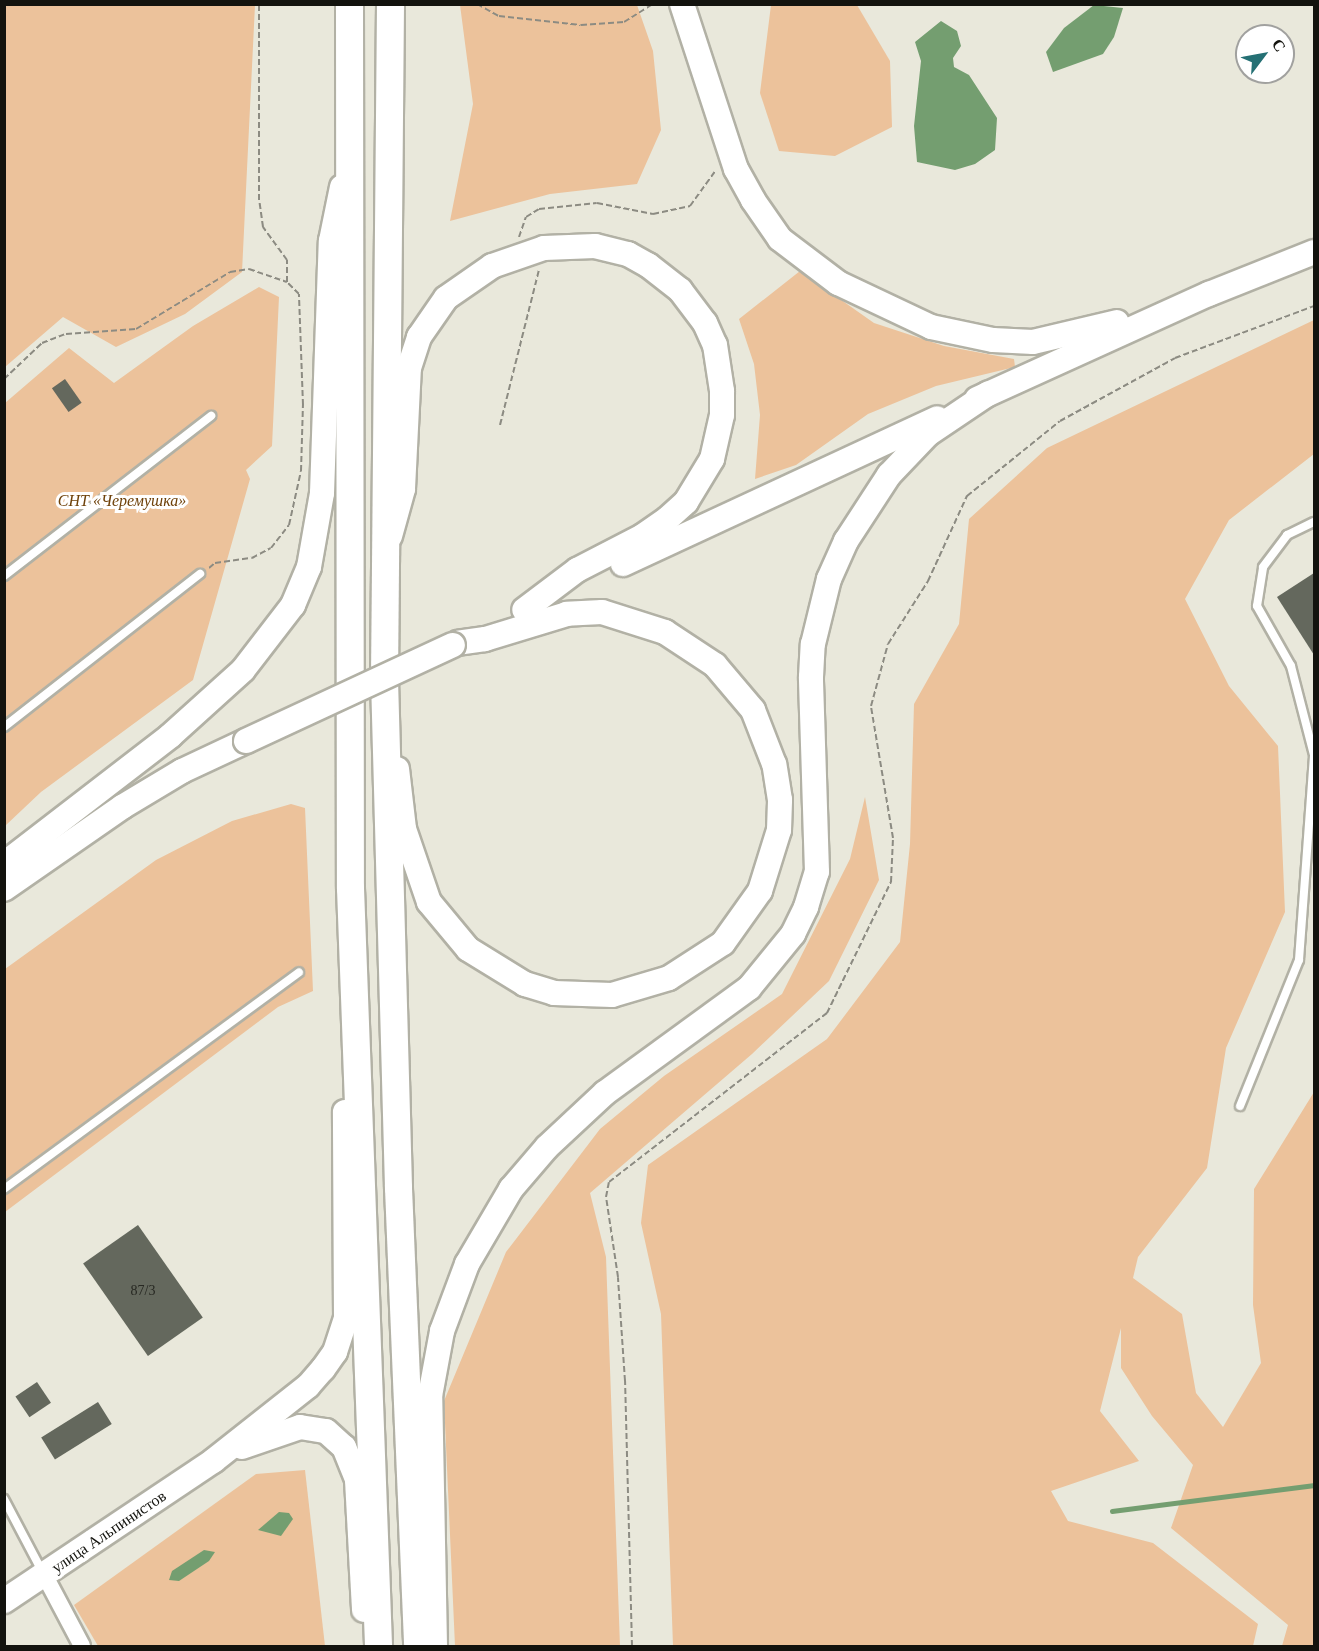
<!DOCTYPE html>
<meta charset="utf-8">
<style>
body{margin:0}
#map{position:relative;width:1319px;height:1651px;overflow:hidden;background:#e9e8db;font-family:Georgia,serif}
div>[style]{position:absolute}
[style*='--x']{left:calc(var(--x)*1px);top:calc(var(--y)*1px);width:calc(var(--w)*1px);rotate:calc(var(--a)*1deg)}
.green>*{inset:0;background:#ecc29b}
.water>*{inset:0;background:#749e70}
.stream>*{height:4.5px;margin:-2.25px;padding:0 2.25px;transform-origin:2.25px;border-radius:2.25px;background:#749e70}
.building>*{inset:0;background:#64685d;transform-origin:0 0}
.path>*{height:2px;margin-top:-1px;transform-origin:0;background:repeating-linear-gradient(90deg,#8c8b82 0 6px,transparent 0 9px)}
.roads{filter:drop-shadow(2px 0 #b2b1a5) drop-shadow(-2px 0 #b2b1a5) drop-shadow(0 2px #b2b1a5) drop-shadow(0 -2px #b2b1a5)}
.service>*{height:8px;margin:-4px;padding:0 4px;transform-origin:4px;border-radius:4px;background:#fff}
.minor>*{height:16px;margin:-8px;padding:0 8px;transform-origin:8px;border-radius:8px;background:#fff}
.secondary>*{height:24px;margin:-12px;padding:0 12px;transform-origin:12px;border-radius:12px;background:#fff}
.primary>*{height:27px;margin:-13.5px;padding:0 13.5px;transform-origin:13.5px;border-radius:13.5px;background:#fff}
.bridges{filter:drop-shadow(2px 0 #b2b1a5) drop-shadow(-2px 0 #b2b1a5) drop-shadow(0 2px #b2b1a5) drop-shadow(0 -2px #b2b1a5)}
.secondary-bridge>*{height:24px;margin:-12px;padding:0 12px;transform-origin:12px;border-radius:12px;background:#fff}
span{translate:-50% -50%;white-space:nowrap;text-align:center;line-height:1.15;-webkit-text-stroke:6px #fff;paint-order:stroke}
.number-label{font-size:14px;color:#272822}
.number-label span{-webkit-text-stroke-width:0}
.park-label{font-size:16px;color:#6e4109;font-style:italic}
.street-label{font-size:16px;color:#13130e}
.frame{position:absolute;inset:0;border:6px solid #13130e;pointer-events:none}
.north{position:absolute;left:1235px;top:24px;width:60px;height:60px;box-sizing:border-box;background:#fff;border:2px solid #a1a19f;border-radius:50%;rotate:58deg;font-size:16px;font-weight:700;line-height:24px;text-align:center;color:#13130e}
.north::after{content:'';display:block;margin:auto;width:21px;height:27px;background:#257074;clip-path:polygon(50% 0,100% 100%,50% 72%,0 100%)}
</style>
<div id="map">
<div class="green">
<i style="clip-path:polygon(5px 4px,255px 5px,242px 272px,185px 314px,116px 347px,63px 317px,5px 367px)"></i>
<i style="clip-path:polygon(460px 5px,637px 5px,653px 51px,661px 130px,637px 184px,550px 194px,450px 221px,473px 104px)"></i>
<i style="clip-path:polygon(771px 5px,857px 5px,890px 61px,892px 127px,835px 156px,779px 151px,760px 93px)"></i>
<i style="clip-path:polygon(800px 271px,874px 323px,944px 346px,1014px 359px,1015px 367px,936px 386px,868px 414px,796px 465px,755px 479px,760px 415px,754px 364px,739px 319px)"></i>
<i style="clip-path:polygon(259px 287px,279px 297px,272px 446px,246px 470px,250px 479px,193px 680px,41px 792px,5px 826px,5px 403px,69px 348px,114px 383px,193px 326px)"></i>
<i style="clip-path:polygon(1314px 320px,1314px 454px,1229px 520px,1185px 599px,1229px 686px,1278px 746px,1285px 912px,1226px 1048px,1207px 1168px,1138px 1257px,1133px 1278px,1182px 1314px,1196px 1393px,1223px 1427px,1261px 1363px,1253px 1305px,1254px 1189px,1314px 1092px,1314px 1646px,1282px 1646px,1288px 1625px,1171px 1528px,1193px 1465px,1152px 1416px,1121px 1368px,1121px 1328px,1100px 1411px,1139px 1461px,1051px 1491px,1068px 1521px,1153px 1543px,1258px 1624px,1253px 1646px,673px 1646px,661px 1314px,641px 1223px,648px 1165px,827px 1039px,900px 942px,910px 844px,914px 704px,959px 624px,969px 519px,1047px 448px)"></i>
<i style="clip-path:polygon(865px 797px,879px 880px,829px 981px,752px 1054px,590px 1193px,606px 1257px,620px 1646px,455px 1646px,444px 1401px,506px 1252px,600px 1129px,664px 1076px,782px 994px,850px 859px)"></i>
<i style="clip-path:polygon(291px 804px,305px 808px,313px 991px,278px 1007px,5px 1212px,5px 969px,156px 860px,232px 821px)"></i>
<i style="clip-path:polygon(305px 1470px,325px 1646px,98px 1646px,74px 1605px,256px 1474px)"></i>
</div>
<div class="water">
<i style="clip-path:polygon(1094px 5px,1123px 8px,1114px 37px,1103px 54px,1053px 72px,1046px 52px,1064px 28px)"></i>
<i style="clip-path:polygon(941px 21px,957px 31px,961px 46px,953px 58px,954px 67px,969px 75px,997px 118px,995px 150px,975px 164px,955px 170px,917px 162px,914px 126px,921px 61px,915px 42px)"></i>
<i style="clip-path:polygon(279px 1512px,289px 1513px,293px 1519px,281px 1536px,258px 1530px)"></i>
<i style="clip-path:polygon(204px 1550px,215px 1552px,209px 1561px,179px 1581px,169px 1580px,172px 1571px)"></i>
</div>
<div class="stream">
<i style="--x:1112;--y:1511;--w:204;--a:-7.3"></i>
</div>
<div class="building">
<i style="left:65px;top:379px;width:29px;height:16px;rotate:55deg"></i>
<i style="clip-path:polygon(1314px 573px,1314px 655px,1277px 597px)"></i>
<i style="left:138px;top:1225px;width:113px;height:67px;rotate:55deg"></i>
<i style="left:37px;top:1382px;width:25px;height:26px;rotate:56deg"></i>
<i style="left:98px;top:1402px;width:26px;height:67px;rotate:58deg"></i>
</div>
<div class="path">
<i style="--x:477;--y:4;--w:25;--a:29"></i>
<i style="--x:499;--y:16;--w:82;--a:6.3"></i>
<i style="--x:581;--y:25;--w:43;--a:-4"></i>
<i style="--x:624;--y:22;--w:34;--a:-32"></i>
<i style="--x:519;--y:237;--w:21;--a:-71"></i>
<i style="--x:526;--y:217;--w:15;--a:-32"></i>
<i style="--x:539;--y:209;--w:58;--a:-5.9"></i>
<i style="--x:597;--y:203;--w:57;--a:11.1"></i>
<i style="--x:653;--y:214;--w:38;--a:-12"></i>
<i style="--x:690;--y:206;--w:44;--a:-54.2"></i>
<i style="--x:4;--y:379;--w:52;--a:-43.5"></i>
<i style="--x:42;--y:343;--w:26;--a:-21"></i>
<i style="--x:66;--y:334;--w:70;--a:-4.1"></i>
<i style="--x:136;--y:329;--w:110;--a:-31.2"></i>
<i style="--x:230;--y:272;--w:19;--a:-9"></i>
<i style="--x:249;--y:269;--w:40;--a:18.9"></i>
<i style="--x:500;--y:425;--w:160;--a:-75.9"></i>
<i style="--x:209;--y:568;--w:8;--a:-40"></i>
<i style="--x:215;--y:563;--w:37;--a:-8"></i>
<i style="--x:252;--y:558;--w:21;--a:-28"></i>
<i style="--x:271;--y:548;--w:29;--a:-52"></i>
<i style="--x:289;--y:525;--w:55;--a:-77.5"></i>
<i style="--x:301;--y:471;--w:66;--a:-88.3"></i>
<i style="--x:303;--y:405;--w:111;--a:-92.1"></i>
<i style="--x:299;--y:294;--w:17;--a:-135"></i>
<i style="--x:287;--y:282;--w:22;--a:-90"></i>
<i style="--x:287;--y:260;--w:41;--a:-126"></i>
<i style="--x:263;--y:227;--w:27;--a:-98"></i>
<i style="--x:259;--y:200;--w:196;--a:-90"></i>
<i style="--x:632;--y:1646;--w:265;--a:-91.5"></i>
<i style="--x:625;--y:1381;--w:104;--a:-93.9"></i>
<i style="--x:618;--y:1277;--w:81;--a:-98.5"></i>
<i style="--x:606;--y:1197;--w:15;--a:-79"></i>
<i style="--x:609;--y:1182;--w:276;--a:-37.8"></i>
<i style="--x:827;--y:1013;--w:146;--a:-64"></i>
<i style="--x:891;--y:882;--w:44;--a:-87.4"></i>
<i style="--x:893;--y:838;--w:134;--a:-99.5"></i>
<i style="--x:871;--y:706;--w:64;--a:-74.7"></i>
<i style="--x:888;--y:644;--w:75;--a:-57.6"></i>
<i style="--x:928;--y:581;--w:94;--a:-65.4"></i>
<i style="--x:967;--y:496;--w:119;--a:-38.9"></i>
<i style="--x:1060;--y:421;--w:131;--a:-28.7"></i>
<i style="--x:1175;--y:358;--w:148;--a:-20.5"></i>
</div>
<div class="roads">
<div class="service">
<i style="--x:4;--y:576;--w:262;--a:-37.7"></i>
<i style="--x:4;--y:727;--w:249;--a:-38"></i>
<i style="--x:1240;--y:1106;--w:157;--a:-68"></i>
<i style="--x:1299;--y:960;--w:206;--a:-85.8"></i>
<i style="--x:1314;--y:755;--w:92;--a:-104.5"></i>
<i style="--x:1291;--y:666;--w:69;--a:-119.5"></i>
<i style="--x:1257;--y:606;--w:39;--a:-81"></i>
<i style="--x:1263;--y:567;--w:40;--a:-53"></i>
<i style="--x:1287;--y:535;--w:30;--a:-26"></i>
<i style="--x:4;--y:1189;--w:366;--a:-36.3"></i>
<i style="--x:4;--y:1499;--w:84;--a:62.2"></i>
</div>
<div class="minor">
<i style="--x:45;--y:1576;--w:79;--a:62.1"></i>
</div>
<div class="secondary">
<i style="--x:682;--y:4;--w:174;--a:71.9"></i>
<i style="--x:736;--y:169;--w:35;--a:61"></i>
<i style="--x:753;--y:200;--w:47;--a:55.3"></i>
<i style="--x:780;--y:239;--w:73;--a:37.2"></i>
<i style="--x:838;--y:283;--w:103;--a:25.3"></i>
<i style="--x:931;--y:327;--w:63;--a:11.8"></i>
<i style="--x:993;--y:340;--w:40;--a:2.9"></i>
<i style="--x:1033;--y:342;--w:86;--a:-13.4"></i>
<i style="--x:977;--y:399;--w:255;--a:-24.4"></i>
<i style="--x:1209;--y:294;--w:113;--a:-21.8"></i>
<i style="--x:390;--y:536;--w:49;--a:-74.5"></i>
<i style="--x:403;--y:489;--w:121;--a:-87.2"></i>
<i style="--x:409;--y:368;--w:33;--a:-72"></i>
<i style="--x:419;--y:337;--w:47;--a:-55.3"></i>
<i style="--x:446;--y:298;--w:56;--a:-34.8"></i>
<i style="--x:492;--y:266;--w:55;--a:-19.1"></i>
<i style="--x:544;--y:248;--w:51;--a:-2.2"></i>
<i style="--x:595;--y:246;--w:34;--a:14"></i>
<i style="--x:628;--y:254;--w:23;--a:29"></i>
<i style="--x:648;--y:265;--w:41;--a:38"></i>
<i style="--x:680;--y:290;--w:41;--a:52.9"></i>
<i style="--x:705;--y:323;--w:24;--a:66"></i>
<i style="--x:715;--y:345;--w:47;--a:81.3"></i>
<i style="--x:722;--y:391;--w:24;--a:90"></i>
<i style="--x:722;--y:415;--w:45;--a:102.8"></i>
<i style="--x:712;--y:459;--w:50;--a:121.2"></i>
<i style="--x:686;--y:502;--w:25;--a:138"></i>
<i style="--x:667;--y:519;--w:29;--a:145"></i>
<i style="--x:643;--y:536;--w:74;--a:152.7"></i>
<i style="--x:577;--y:570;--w:66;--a:143"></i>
<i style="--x:623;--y:564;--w:346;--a:-24.9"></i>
<i style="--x:397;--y:769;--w:60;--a:83.3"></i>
<i style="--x:404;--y:829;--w:77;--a:71.1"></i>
<i style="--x:429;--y:902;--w:61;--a:50.3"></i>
<i style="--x:468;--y:949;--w:67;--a:31.6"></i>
<i style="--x:525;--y:984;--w:30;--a:17"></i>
<i style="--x:554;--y:993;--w:58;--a:2"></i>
<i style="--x:612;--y:995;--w:59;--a:-16.6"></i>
<i style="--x:669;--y:978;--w:64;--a:-32.9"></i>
<i style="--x:723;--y:943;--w:64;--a:-54.6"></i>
<i style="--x:760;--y:891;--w:64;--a:-72.7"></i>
<i style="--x:779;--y:830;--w:30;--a:-88"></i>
<i style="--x:780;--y:800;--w:36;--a:-99"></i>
<i style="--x:774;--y:764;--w:58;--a:-111.3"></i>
<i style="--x:753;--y:710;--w:59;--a:-130.2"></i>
<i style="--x:715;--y:665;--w:60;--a:-146.6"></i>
<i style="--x:665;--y:632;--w:66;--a:-162.4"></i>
<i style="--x:602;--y:612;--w:35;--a:177"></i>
<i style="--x:567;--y:614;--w:86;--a:163"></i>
<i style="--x:485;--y:639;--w:27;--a:172"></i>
<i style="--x:4;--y:864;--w:210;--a:-37.6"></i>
<i style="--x:170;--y:736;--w:98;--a:-42.1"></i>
<i style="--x:243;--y:670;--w:82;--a:-52.4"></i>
<i style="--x:293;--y:605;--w:41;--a:-67.2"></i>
<i style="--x:309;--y:567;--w:75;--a:-80"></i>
<i style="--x:322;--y:493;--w:252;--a:-88"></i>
<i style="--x:331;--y:241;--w:55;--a:-78.5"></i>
<i style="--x:4;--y:889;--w:144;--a:-34.8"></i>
<i style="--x:122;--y:807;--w:70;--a:-31"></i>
<i style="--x:182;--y:771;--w:71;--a:-25.1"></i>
<i style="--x:242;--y:1447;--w:61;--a:-19"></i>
<i style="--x:300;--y:1427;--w:26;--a:9"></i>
<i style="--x:326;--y:1431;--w:24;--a:42"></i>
<i style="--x:344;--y:1447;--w:35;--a:68"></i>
<i style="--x:357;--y:1480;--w:130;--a:86.9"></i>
<i style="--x:4;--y:1601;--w:252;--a:-33.8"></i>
<i style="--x:213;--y:1461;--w:121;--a:-38.3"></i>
<i style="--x:308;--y:1386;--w:23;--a:-49"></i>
<i style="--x:323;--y:1369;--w:21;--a:-55"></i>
<i style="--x:335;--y:1352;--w:36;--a:-72"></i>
<i style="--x:346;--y:1318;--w:206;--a:-90.3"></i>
<i style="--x:435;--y:1646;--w:250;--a:-91.1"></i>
<i style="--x:430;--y:1396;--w:66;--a:-79.5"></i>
<i style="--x:442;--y:1331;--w:72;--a:-69.5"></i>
<i style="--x:467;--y:1264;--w:87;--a:-59.6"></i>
<i style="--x:511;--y:1189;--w:55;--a:-49.4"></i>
<i style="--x:547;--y:1147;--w:79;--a:-43"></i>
<i style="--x:605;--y:1093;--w:178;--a:-36.1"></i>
<i style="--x:749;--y:988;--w:70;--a:-50.8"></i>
<i style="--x:793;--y:934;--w:30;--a:-64"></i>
<i style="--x:806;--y:907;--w:37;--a:-73"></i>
<i style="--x:817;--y:872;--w:195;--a:-91.8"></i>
<i style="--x:811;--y:677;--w:33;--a:-87"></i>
<i style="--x:813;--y:644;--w:67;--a:-76.2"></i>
<i style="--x:829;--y:579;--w:42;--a:-65.9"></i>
<i style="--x:846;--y:541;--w:79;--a:-56.9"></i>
<i style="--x:889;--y:475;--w:57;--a:-46.4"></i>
<i style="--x:928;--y:434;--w:73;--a:-33.9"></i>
</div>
<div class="primary">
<i style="--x:349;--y:4;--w:884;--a:89.94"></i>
<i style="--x:350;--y:888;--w:759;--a:87.88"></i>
<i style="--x:390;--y:4;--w:675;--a:90.51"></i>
<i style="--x:384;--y:679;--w:509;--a:88.42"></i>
<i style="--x:398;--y:1188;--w:458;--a:87.6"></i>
</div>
</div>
<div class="bridges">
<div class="secondary-bridge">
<i style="--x:246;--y:741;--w:228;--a:-24.9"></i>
</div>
</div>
<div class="number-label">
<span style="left:143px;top:1291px">87/3</span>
</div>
<div class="park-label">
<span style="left:122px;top:501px">СНТ «Черемушка»</span>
</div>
<div class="street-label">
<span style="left:109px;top:1532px;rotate:-34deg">улица Альпинистов</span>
</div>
<div class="frame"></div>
<div class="north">С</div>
</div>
